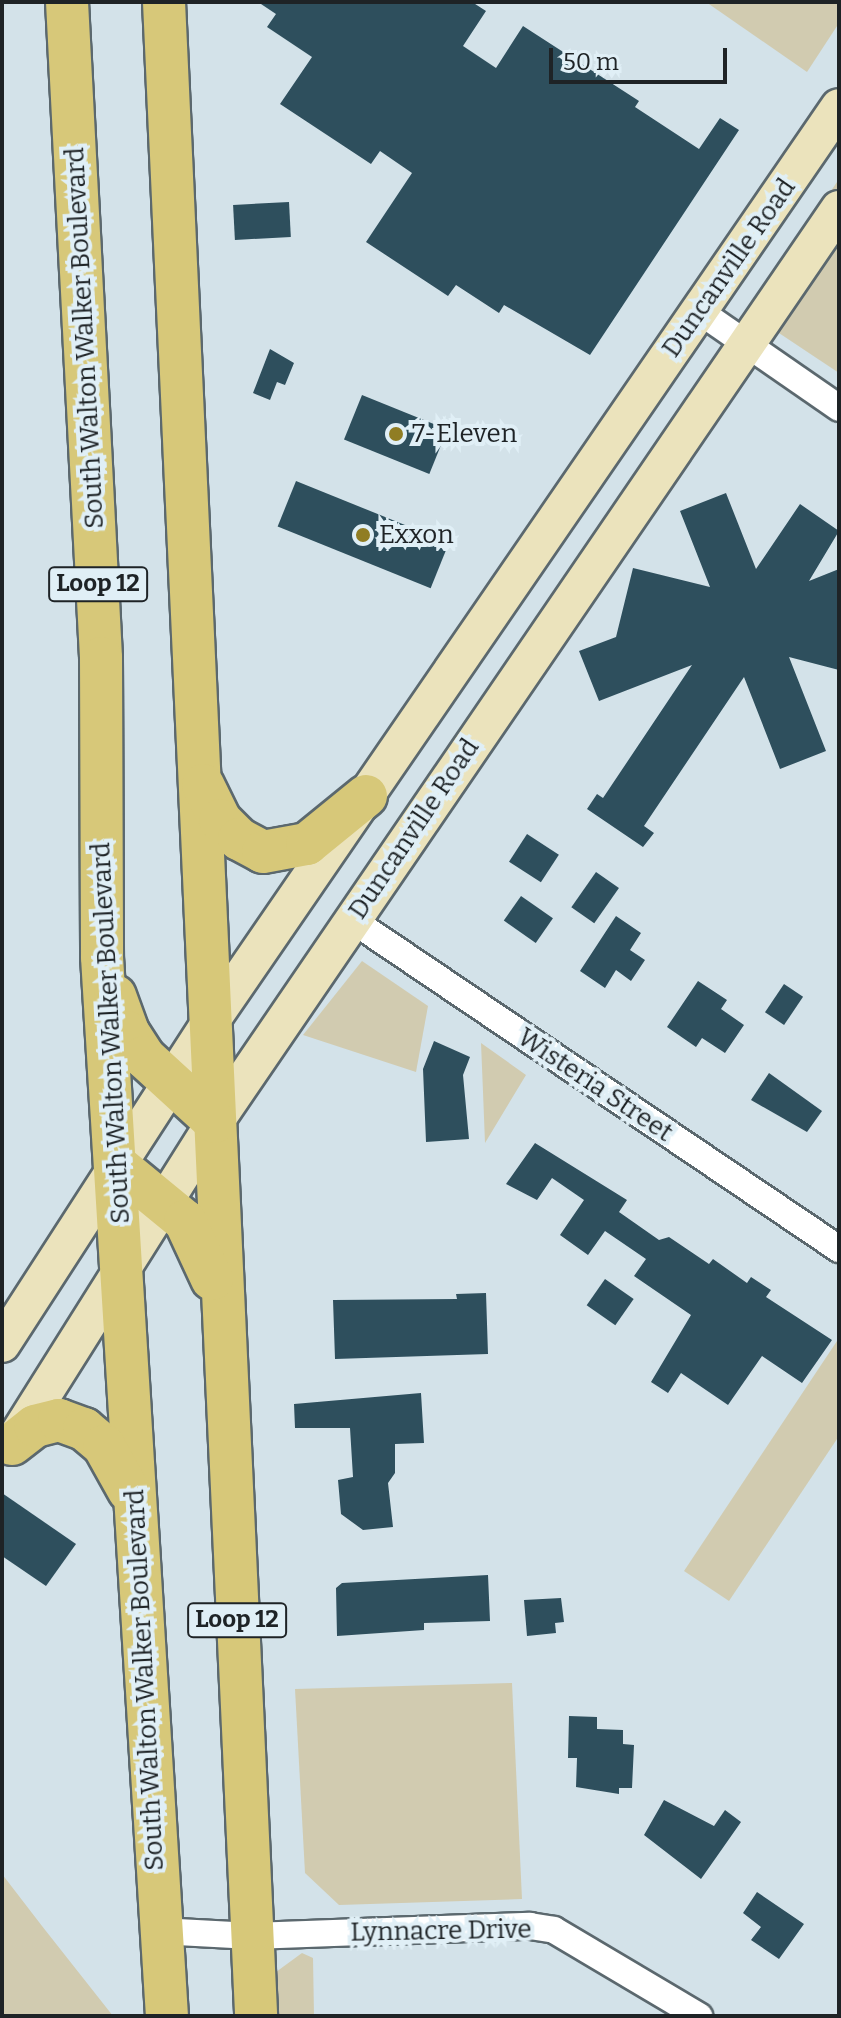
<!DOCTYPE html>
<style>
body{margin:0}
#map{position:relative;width:841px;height:2018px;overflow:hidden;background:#d3e2e9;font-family:Bitter,serif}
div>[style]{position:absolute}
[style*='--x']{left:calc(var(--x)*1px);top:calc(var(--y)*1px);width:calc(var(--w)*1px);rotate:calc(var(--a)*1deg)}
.green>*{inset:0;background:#d1cbb0}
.building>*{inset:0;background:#2e4f5d;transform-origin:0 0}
.roads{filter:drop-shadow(2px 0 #5b686e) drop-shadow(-2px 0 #5b686e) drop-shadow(0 2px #5b686e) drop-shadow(0 -2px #5b686e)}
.street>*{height:26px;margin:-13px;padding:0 13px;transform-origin:13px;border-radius:13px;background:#fff}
.secondary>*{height:36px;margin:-18px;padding:0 18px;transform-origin:18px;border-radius:18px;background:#ebe3bc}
.primary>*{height:42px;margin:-21px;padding:0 21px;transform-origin:21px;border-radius:21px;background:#d7c879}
.dots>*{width:22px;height:22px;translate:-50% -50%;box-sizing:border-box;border:4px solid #e0eff6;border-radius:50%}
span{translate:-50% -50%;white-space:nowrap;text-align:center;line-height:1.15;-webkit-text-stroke:8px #e0eff6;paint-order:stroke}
.shield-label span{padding:2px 6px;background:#e0eff6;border:2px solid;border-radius:6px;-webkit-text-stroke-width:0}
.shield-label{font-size:24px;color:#1e2326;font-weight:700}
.street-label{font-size:26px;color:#1e2326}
.poi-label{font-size:26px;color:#1e2326}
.left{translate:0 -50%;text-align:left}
.frame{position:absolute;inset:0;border:4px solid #1e2326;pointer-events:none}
.scale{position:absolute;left:549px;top:48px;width:178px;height:36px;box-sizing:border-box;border:4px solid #1e2326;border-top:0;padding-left:10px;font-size:24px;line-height:28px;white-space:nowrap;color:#1e2326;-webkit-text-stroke:6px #e0eff6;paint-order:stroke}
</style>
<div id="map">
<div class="green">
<i style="clip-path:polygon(706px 2px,839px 2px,839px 23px,807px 72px)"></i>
<i style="clip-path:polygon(839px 179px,839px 373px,749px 313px)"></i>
<i style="clip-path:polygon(362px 961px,428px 1006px,416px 1072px,303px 1035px)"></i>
<i style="clip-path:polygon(481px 1043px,526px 1075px,485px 1143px,483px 1092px)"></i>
<i style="clip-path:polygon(839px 1338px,839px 1436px,729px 1601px,684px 1571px)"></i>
<i style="clip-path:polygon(512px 1683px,522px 1899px,339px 1905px,305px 1873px,295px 1689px)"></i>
<i style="clip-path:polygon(2px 1874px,42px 1926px,113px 2016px,2px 2016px)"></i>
<i style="clip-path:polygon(302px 1953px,313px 1958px,314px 2016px,278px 2016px,276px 1972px)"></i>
</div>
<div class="building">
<i style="clip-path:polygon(258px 2px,472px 2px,486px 11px,463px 46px,496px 68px,523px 26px,639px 101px,635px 107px,699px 149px,720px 118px,739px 130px,590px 355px,504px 305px,499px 313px,456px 285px,448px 296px,366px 242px,412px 173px,380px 151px,371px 164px,280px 104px,312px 57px,267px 27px,276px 14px)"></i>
<i style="left:289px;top:202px;width:35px;height:56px;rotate:87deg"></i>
<i style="clip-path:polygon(270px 349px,294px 363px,285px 385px,277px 382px,270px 400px,253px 393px)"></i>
<i style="left:362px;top:395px;width:92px;height:48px;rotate:22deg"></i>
<i style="left:296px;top:481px;width:165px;height:49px;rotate:22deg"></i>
<i style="clip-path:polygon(726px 493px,756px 569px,800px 504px,839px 531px,809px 581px,839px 569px,839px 670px,789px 657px,826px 751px,780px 769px,744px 677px,644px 826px,654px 833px,643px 847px,587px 809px,597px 794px,603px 798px,692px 665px,599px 701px,579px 651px,616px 637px,633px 568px,710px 587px,680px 511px)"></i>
<i style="left:527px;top:834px;width:38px;height:33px;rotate:33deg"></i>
<i style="left:596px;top:872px;width:28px;height:43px;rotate:35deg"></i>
<i style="left:521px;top:896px;width:39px;height:30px;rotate:35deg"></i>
<i style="clip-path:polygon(616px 916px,641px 933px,630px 950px,645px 960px,631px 981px,616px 970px,605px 988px,580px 971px)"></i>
<i style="clip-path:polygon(698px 981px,727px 1000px,721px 1009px,744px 1025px,725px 1053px,702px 1038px,696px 1047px,667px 1027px)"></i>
<i style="left:784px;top:984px;width:23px;height:34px;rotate:34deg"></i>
<i style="clip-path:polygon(434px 1041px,470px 1057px,463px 1075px,469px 1139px,426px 1142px,423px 1069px)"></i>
<i style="clip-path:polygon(769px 1073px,822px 1111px,807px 1132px,751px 1100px)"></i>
<i style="clip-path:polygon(535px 1143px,627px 1200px,619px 1212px,659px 1240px,669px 1237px,709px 1264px,713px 1259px,747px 1283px,751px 1277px,771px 1290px,766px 1297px,832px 1340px,802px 1383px,762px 1356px,728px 1405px,681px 1373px,668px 1393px,651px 1382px,691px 1315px,634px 1276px,646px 1259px,605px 1231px,588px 1255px,560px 1235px,584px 1200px,552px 1178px,537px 1200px,506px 1184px)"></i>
<i style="left:605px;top:1279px;width:35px;height:32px;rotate:35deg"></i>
<i style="clip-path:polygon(486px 1293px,488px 1354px,335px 1359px,333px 1300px,457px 1299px,456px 1294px)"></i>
<i style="clip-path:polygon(421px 1393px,424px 1443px,395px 1444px,395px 1473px,388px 1483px,393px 1527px,363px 1530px,341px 1514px,338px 1480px,353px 1477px,350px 1428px,295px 1428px,294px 1404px)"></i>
<i style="clip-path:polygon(2px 1493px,76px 1544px,46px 1586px,2px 1556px)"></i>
<i style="clip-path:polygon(488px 1575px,490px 1621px,424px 1623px,424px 1630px,337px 1636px,336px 1588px,342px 1583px)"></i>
<i style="clip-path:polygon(561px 1598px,564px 1622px,555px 1623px,556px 1633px,527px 1636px,524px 1600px)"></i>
<i style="clip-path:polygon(569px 1716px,597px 1717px,597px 1729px,623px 1730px,623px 1744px,634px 1745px,632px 1788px,619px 1788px,619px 1794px,576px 1787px,577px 1758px,568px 1758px)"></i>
<i style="clip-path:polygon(664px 1800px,714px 1826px,725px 1810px,741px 1822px,701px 1879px,644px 1835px)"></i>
<i style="clip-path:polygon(757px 1892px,804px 1924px,779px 1959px,751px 1940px,761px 1927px,743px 1913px)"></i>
</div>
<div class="roads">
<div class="street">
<i style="--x:699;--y:311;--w:170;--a:34.7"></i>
<i style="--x:352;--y:920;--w:588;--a:34.04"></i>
<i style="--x:159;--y:1931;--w:93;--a:3.1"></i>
<i style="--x:252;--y:1936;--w:278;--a:-2.1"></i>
<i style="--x:530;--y:1926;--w:24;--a:9"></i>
<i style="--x:554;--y:1930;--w:169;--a:30.7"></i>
</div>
<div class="secondary">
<i style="--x:2;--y:1344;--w:378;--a:-57.1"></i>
<i style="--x:207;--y:1027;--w:1116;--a:-55.51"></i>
<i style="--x:12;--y:1444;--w:381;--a:-57.8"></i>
<i style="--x:215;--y:1122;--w:1106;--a:-55.65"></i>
</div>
<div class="primary">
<i style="--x:67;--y:2;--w:657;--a:87.03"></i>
<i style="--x:101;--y:658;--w:299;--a:89.8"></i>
<i style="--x:102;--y:957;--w:1061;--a:86.49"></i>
<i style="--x:164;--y:2;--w:2016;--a:87.38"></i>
<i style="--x:203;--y:785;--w:39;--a:64"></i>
<i style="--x:220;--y:820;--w:27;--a:45"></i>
<i style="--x:239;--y:839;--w:27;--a:28"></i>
<i style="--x:263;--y:852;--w:45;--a:-10.3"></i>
<i style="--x:307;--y:844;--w:76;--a:-39.1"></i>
<i style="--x:115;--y:996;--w:38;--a:70"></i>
<i style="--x:128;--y:1032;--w:30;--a:57"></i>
<i style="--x:144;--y:1057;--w:96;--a:42.5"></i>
<i style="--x:118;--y:1166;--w:87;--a:39.4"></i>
<i style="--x:185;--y:1221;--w:64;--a:65"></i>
<i style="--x:12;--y:1444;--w:29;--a:-38"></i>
<i style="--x:35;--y:1426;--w:25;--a:-14"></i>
<i style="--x:59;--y:1420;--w:27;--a:20"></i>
<i style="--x:84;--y:1429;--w:26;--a:40"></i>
<i style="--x:104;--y:1446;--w:51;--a:60.9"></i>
</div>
</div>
<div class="dots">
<i style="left:396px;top:434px;background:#907d23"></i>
<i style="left:363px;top:535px;background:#907d23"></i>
</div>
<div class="shield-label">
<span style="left:98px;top:584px">Loop 12</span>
<span style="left:237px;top:1620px">Loop 12</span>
</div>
<div class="street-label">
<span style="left:729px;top:268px;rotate:-55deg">Duncanville Road</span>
<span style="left:85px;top:338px;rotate:-93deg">South Walton Walker Boulevard</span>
<span style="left:414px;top:829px;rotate:-56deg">Duncanville Road</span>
<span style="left:111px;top:1033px;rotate:-93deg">South Walton Walker Boulevard</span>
<span style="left:595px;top:1085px;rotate:34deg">Wisteria Street</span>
<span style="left:145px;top:1680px;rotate:-93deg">South Walton Walker Boulevard</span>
<span style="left:441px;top:1931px;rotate:-1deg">Lynnacre Drive</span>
</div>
<div class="poi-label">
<span class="left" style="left:412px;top:434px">7-Eleven</span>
<span class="left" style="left:379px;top:535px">Exxon</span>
</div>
<div class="frame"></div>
<div class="scale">50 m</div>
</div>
